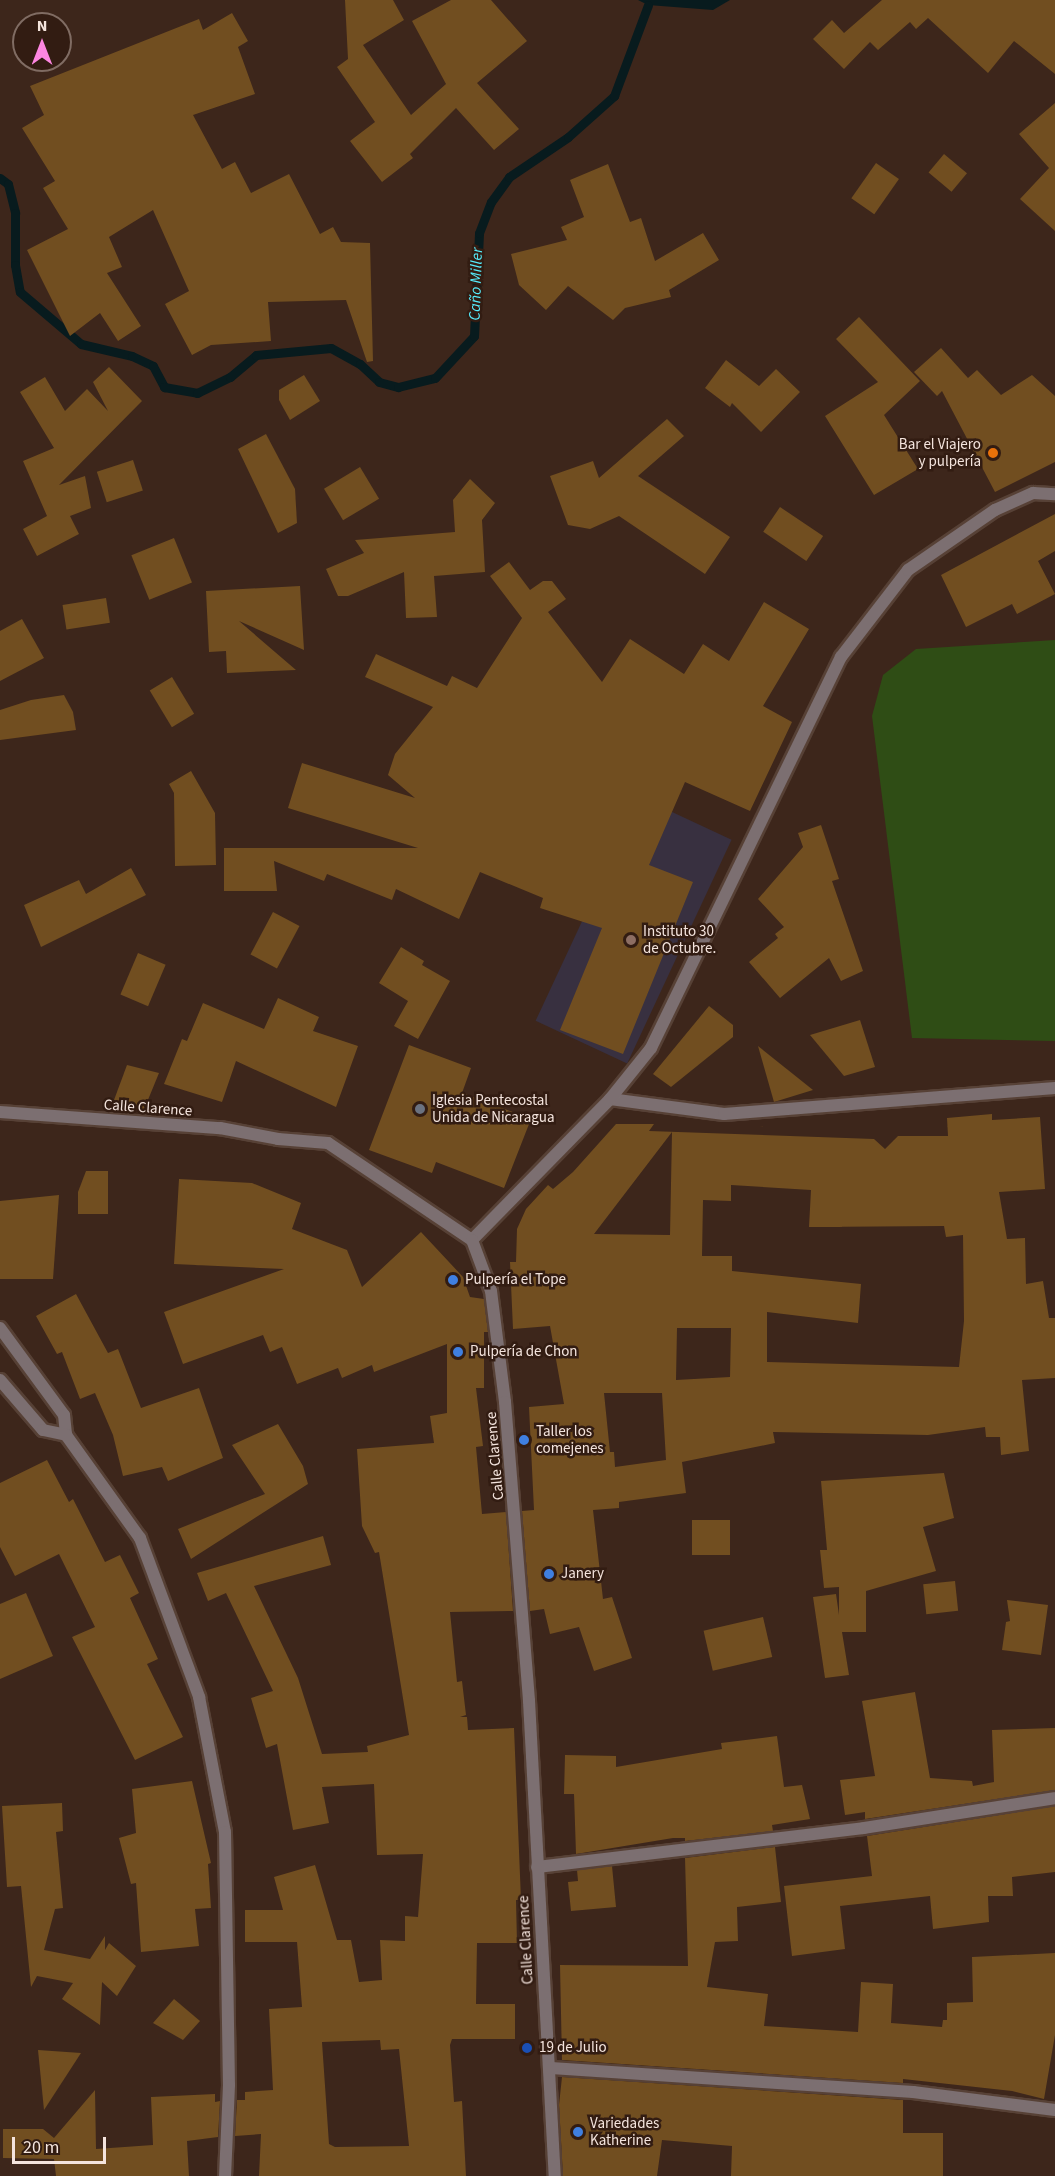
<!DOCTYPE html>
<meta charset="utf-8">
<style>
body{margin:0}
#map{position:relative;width:1055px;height:2176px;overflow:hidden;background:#3d261b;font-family:"Source Sans 3",sans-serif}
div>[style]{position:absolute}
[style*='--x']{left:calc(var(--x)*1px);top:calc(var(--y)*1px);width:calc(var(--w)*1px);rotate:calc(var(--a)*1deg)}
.education>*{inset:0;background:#383040;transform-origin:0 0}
.green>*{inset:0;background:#2f4d15}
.water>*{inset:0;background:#081b1e}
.stream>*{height:9px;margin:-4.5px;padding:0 4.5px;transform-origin:4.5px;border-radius:4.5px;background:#081b1e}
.building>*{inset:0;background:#714e20;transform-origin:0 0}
.roads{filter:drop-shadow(2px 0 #574136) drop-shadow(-2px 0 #574136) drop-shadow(0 2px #574136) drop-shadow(0 -2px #574136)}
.minor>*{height:12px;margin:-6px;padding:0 6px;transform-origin:6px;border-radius:6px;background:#7c6f71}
.tertiary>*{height:12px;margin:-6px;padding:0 6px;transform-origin:6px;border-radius:6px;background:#7c6f71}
.dots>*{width:16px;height:16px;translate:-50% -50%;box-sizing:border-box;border:3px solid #321c12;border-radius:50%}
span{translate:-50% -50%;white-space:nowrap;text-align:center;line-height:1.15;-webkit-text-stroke:5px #321c12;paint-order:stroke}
.poi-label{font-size:15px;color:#f4e4dd}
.right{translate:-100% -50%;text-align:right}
.left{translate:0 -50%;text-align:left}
.street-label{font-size:15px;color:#f4e4dd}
.water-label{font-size:16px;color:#56edfd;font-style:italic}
.north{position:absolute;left:12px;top:12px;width:60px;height:60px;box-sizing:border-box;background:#321c12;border:2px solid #806c63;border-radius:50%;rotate:0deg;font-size:16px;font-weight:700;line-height:24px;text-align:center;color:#f4e4dd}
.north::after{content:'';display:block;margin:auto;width:21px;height:27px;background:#fd86e1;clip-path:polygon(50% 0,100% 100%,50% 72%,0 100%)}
.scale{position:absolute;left:12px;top:2137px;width:94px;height:27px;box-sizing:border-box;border:3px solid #f4e4dd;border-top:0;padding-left:8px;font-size:18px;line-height:21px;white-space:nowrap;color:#f4e4dd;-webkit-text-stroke:4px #321c12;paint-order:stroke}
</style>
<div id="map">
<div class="education">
<i style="left:640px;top:797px;width:101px;height:247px;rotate:25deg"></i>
</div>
<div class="green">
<i style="clip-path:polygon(1055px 640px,1055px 1041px,912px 1038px,872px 716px,883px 675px,916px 649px)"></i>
</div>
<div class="water">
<i style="clip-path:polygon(638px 0,730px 0,713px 10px,648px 5px)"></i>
</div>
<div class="stream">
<i style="--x:0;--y:178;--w:10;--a:37"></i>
<i style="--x:8;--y:184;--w:30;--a:76"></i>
<i style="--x:15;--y:213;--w:52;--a:90"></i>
<i style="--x:15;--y:265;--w:27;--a:80"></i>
<i style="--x:20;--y:292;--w:80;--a:40.4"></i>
<i style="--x:81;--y:344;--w:52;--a:13.2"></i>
<i style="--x:132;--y:356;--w:23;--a:25"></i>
<i style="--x:153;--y:366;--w:24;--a:62"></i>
<i style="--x:164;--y:387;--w:34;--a:10"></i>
<i style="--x:197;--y:393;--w:37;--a:-26"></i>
<i style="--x:230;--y:377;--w:34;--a:-40"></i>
<i style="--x:256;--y:355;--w:75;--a:-5.3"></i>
<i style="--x:331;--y:348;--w:33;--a:29"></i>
<i style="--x:360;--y:364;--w:26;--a:43"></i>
<i style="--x:379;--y:382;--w:20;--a:15"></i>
<i style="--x:398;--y:387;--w:38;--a:-14"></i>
<i style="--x:435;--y:378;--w:57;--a:-47.1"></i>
<i style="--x:474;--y:336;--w:103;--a:-87.2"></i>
<i style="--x:479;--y:233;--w:33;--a:-69"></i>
<i style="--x:491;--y:202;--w:31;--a:-54"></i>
<i style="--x:509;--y:177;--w:71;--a:-34.1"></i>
<i style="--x:568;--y:137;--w:62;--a:-41.7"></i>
<i style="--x:614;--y:96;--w:97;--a:-69.5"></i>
</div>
<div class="building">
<i style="clip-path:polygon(345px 0,393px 0,404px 20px,363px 45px,411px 115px,446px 84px,412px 21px,451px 0,491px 0,527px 41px,477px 83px,519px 129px,494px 150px,456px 108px,410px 154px,413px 158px,382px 182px,350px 141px,375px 122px,337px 67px,348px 59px)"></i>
<i style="clip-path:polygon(882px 0,1055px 0,1055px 74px,1014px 41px,988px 73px,928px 18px,916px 29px,910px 22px,878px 50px,870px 42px,844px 69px,813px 39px,832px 20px,844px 33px)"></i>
<i style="clip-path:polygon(232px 13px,248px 41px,238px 47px,255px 94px,193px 115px,222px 169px,235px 162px,251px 193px,289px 174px,320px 234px,333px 227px,341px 242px,370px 243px,373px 361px,367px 362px,346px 300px,268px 302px,271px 341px,211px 345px,192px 355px,165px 304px,189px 291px,153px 210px,109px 237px,122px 267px,107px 273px,141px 326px,118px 341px,100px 313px,70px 336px,27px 250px,68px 229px,43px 188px,55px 181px,22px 128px,44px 115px,30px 86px,199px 19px,203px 30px)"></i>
<i style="clip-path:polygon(1055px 103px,1055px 231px,1020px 199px,1049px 168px,1019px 134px)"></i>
<i style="left:944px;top:154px;width:30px;height:24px;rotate:40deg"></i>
<i style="left:876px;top:163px;width:28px;height:43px;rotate:35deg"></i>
<i style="clip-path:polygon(608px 164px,630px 222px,641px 218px,655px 261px,703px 233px,719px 260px,669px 290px,671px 297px,625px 308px,613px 320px,568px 286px,546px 310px,519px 285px,511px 254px,567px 240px,561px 227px,584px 217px,570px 180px)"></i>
<i style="clip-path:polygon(859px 317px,920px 381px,884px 415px,918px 469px,874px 495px,825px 416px,878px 382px,836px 339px)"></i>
<i style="clip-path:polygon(941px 348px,968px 378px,977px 370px,1001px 395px,1032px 375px,1055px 396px,1055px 462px,995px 492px,942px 391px,937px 396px,914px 372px)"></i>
<i style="clip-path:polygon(726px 360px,759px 386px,776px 369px,800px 392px,761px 432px,732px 403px,730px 407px,705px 388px)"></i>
<i style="clip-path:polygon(109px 367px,142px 401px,59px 485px,85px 476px,91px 508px,70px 516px,79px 534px,37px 556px,23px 529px,47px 516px,23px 461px,54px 448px,20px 392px,45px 377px,65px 411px,87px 389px,108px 411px,93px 382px)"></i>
<i style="clip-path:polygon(304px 375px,320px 401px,290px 420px,279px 400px,279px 390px)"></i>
<i style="clip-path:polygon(667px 419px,684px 436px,638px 476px,730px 537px,705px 574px,619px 516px,590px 529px,568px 525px,550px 476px,593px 461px,599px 478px)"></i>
<i style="clip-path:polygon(266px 434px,295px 489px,297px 523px,278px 533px,238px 449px)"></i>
<i style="left:133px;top:460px;width:32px;height:38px;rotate:72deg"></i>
<i style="left:360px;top:467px;width:37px;height:42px;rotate:59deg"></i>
<i style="clip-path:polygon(470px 479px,495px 503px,482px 520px,485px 572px,434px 576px,437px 617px,406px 618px,404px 572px,348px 596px,338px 596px,326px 569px,364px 553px,355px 540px,455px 532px,453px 500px)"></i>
<i style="left:780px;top:507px;width:52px;height:30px;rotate:34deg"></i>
<i style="clip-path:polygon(1055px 514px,1055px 551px,1038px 561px,1055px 594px,1017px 614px,1012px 604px,966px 627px,941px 575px)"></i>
<i style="left:174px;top:538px;width:48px;height:46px;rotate:68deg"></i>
<i style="clip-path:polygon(509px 562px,530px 590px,543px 581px,552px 581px,566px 599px,548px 612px,602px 682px,630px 639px,684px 674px,703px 644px,729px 661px,764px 602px,809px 629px,763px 706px,792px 722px,750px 811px,685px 782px,649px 865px,693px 882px,623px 1054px,560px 1030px,602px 928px,540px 908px,543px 898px,480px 872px,459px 919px,396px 889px,392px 900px,327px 874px,324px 881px,274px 861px,277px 891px,224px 891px,224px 848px,418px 848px,288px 808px,302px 763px,415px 798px,388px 775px,395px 754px,433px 707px,365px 677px,376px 654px,447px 686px,452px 676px,477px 688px,522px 618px,490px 576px)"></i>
<i style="clip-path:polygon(300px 586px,304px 650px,239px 621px,296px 670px,227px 673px,226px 651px,209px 652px,206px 591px)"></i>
<i style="left:106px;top:598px;width:25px;height:44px;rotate:81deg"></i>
<i style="clip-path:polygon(22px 619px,44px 658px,0 681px,0 631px)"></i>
<i style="left:172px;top:677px;width:43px;height:26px;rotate:59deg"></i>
<i style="clip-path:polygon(64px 695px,73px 712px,76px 730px,0 740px,0 710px,31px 700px)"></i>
<i style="clip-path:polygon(191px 771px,215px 813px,216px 865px,175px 866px,174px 793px,169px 784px)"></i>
<i style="clip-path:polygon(821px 825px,839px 879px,832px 881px,863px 971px,841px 981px,829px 958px,780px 998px,749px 962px,778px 938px,775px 934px,784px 927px,758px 899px,803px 847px,798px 833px)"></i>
<i style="clip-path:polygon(131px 868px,146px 895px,41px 947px,24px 905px,79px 880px,86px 894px)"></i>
<i style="left:273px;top:912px;width:30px;height:48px;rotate:28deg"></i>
<i style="clip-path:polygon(401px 947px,424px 961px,422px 965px,450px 981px,418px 1039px,394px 1026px,408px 1001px,379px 983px)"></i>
<i style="left:138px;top:953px;width:30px;height:45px;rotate:23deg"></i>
<i style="clip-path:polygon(278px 998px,319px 1017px,313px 1031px,358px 1046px,336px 1107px,236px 1061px,222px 1102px,164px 1084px,182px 1039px,187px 1041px,203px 1003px,264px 1029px)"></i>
<i style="clip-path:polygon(709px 1006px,733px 1025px,733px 1037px,671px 1087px,653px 1074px)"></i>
<i style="clip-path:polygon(860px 1020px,875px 1067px,844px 1076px,810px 1035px)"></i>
<i style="clip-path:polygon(409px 1045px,471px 1068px,462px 1093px,531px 1119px,504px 1188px,436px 1162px,432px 1173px,369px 1150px)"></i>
<i style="clip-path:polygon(758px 1046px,813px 1090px,774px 1102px)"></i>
<i style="clip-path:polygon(127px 1065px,159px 1073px,143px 1112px,114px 1100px)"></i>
<i style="clip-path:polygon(evenodd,992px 1114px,992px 1120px,1040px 1117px,1045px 1189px,999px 1192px,1007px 1239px,1025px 1238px,1026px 1284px,1043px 1281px,1049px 1318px,1055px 1318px,1055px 1378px,1022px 1380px,1029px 1451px,1001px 1455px,1000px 1437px,986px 1437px,985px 1427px,928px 1435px,773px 1432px,775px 1443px,682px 1462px,686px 1493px,619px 1502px,619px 1508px,593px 1510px,603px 1599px,612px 1597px,632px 1658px,594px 1671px,579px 1627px,550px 1634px,544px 1609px,530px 1611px,522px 1511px,534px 1510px,529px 1407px,564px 1404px,550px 1326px,513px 1329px,510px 1262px,516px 1262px,517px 1229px,526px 1209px,548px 1185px,553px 1189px,573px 1172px,616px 1124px,654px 1124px,649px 1131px,874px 1139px,885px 1149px,898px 1136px,948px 1136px,947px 1118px,992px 1114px,672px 1132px,670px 1235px,594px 1234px,672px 1132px,992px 1114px,731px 1185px,811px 1190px,809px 1227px,944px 1226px,946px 1237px,963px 1235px,964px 1321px,959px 1367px,767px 1362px,767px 1312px,858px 1323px,861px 1284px,732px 1271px,732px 1256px,702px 1256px,703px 1200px,731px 1201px,731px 1185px,992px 1114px,677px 1328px,731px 1328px,730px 1377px,676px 1380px,677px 1328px,992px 1114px,604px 1393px,662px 1393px,666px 1460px,615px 1467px,614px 1452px,610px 1452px,604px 1393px)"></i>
<i style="clip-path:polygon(86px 1171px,108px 1171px,108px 1214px,78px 1214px,78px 1192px)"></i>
<i style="clip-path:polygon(evenodd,179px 1179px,252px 1183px,301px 1203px,292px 1229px,347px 1250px,362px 1287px,421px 1232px,463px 1277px,470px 1297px,484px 1299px,488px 1332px,484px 1332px,484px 1388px,476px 1388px,483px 1446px,476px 1447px,482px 1514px,506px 1512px,513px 1611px,450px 1612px,457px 1682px,462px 1681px,466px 1715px,460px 1717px,467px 1717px,468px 1730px,514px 1728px,521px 1900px,516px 1900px,517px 1943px,477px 1943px,476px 2004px,515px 2004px,515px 2039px,452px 2039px,450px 2045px,454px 2102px,462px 2101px,466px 2176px,259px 2176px,261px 2134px,235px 2136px,237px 2100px,245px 2100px,245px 2092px,273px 2090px,269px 2009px,302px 2007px,297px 1942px,245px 1942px,245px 1910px,283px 1910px,274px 1877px,315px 1865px,337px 1940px,351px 1940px,359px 1982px,382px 1980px,380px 1940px,405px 1941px,405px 1916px,418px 1917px,423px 1854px,377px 1855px,374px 1784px,322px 1787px,329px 1823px,293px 1830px,277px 1744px,266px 1748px,251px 1698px,273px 1691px,226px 1593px,208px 1601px,197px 1573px,323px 1536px,331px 1565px,254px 1586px,298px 1678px,322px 1754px,368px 1752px,367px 1746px,409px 1735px,379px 1552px,375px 1553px,362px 1526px,357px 1449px,434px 1443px,430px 1416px,447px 1413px,447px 1344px,374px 1372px,372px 1365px,342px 1378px,338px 1368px,297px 1384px,282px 1347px,270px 1352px,263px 1335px,183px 1364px,164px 1312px,284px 1269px,174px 1264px,179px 1179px,380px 2040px,381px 2050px,399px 2049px,409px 2146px,335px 2147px,329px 2144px,322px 2042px,380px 2040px)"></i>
<i style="clip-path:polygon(59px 1195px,53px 1279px,0 1279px,0 1201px)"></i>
<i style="clip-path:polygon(76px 1294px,108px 1353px,118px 1349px,141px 1408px,199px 1388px,223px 1458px,168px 1481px,162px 1467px,123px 1476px,113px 1435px,95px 1393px,80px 1399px,62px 1352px,57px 1354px,36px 1316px)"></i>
<i style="clip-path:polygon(278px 1424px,303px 1466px,308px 1484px,191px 1559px,178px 1529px,265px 1494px,232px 1445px)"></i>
<i style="clip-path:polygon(47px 1460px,69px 1502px,73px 1499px,105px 1562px,120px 1555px,139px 1593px,130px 1598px,158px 1659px,147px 1664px,183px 1737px,135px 1760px,72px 1637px,95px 1627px,59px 1554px,15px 1576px,0 1547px,0 1483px)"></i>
<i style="clip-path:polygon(944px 1473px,954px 1518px,923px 1527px,936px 1571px,866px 1591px,866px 1632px,842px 1632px,849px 1675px,825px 1678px,813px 1597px,836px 1594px,839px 1615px,839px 1587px,824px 1588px,820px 1550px,827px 1550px,821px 1481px)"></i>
<i style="left:692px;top:1520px;width:38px;height:35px"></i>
<i style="left:955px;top:1581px;width:30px;height:32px;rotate:84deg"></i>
<i style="clip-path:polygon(26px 1593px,53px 1656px,0 1679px,0 1604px)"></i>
<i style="clip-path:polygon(1007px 1600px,1048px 1605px,1041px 1655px,1002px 1650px,1006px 1622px,1010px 1621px)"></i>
<i style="left:763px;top:1617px;width:41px;height:61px;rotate:77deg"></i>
<i style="clip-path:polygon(915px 1692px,930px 1778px,972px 1781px,973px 1786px,994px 1782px,992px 1730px,1055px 1728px,1055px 1790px,865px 1819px,865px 1812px,845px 1815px,840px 1780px,875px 1776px,862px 1701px)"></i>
<i style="clip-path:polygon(777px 1736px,784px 1787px,802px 1785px,810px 1819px,772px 1825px,773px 1831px,685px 1841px,685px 1838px,673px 1838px,576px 1854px,574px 1794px,564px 1794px,565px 1755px,616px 1756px,616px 1767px,722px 1749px,721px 1743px)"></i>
<i style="clip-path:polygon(192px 1781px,211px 1863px,208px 1864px,211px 1908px,195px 1909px,199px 1946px,141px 1952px,136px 1883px,131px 1884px,119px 1838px,136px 1833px,132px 1789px)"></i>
<i style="clip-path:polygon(62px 1803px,63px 1831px,56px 1832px,63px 1908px,55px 1909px,44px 1950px,90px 1959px,105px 1936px,105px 1950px,109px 1943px,136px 1966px,117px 1996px,102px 1982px,100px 2025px,62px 1999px,73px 1983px,37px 1976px,31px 1987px,21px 1886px,7px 1887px,2px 1806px)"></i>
<i style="clip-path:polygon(1055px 1806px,1055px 1872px,1012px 1877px,1013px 1896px,988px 1896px,989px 1922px,933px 1929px,930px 1896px,840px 1906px,845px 1949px,792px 1956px,784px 1886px,872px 1876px,867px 1836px)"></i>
<i style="clip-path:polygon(775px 1847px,781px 1902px,737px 1907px,738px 1941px,715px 1942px,707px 1987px,768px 1994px,764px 2026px,858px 2032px,861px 1982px,893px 1984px,891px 2023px,942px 2027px,943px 2020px,947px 2020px,947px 2003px,973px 2002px,972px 1957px,1055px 1953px,1055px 2035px,1044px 2099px,1012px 2091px,903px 2079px,903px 2083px,562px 2060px,560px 1965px,688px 1966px,685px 1858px)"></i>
<i style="clip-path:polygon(612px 1866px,616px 1907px,571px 1911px,568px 1882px,578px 1881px,577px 1870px)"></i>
<i style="clip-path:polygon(174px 1999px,200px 2021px,183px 2040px,153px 2023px)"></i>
<i style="clip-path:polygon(38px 2050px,81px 2053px,44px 2110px)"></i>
<i style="clip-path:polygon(562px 2077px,903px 2100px,903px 2133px,943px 2133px,943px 2176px,731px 2176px,732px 2146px,662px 2140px,657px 2176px,563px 2176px,559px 2105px)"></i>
<i style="clip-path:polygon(95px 2090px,96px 2149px,153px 2145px,151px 2097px,215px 2094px,215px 2102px,220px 2101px,218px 2137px,187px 2141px,189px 2176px,56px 2176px,54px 2159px,3px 2158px,3px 2129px,43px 2129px,54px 2138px)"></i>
</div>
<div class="roads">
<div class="minor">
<i style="--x:610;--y:1099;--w:115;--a:7.5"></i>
<i style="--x:724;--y:1114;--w:332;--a:-4.5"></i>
<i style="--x:472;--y:1240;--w:197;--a:-45.6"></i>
<i style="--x:610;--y:1099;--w:65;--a:-51.2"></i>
<i style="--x:651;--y:1048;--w:435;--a:-64.1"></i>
<i style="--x:841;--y:657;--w:110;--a:-52.4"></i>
<i style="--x:908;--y:570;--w:106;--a:-34.6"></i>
<i style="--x:995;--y:510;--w:42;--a:-24.1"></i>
<i style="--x:1033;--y:493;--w:22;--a:3"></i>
<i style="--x:0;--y:1328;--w:108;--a:53.7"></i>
<i style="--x:64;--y:1415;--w:20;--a:84"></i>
<i style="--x:66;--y:1435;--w:127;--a:54.3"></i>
<i style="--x:140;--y:1538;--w:170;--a:69.6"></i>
<i style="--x:199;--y:1697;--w:137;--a:79.1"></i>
<i style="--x:225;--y:1832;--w:253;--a:89.1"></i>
<i style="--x:229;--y:2085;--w:91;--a:92.5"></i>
<i style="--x:0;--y:1380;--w:66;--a:49.3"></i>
<i style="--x:43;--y:1430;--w:24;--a:12"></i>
<i style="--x:537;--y:1867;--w:329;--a:-6.8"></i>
<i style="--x:864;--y:1828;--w:193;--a:-8.9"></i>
<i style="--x:551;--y:2068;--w:363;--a:3.8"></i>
<i style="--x:913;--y:2092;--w:143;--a:7.2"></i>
</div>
<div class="tertiary">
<i style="--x:0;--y:1112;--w:221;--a:4.2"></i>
<i style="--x:220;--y:1128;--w:59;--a:10.7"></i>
<i style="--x:278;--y:1139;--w:50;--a:4.6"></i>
<i style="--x:328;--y:1143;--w:174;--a:34"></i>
<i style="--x:472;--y:1240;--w:54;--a:69.6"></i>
<i style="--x:491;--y:1291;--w:112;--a:82.8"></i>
<i style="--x:505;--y:1402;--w:300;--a:85.4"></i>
<i style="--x:529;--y:1701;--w:476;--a:86.9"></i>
</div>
</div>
<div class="dots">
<i style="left:993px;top:453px;background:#e8710a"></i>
<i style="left:631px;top:940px;background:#8d6e63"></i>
<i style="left:420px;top:1109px;background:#6b7280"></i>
<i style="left:453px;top:1280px;background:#3f7fe0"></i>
<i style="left:458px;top:1352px;background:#3f7fe0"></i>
<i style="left:524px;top:1440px;background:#3f7fe0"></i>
<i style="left:549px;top:1574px;background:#3f7fe0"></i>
<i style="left:527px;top:2048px;background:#1a4fb4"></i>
<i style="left:578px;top:2132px;background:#3f7fe0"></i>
</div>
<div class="poi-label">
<span class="right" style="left:981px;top:453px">Bar el Viajero<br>y pulpería</span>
<span class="left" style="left:643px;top:940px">Instituto 30<br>de Octubre.</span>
<span class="left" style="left:432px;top:1109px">Iglesia Pentecostal<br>Unida de Nicaragua</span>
<span class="left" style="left:465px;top:1280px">Pulpería el Tope</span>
<span class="left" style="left:470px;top:1352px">Pulpería de Chon</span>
<span class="left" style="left:536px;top:1440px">Taller los<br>comejenes</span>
<span class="left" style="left:561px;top:1574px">Janery</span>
<span class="left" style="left:539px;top:2048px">19 de Julio</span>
<span class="left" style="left:590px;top:2132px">Variedades<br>Katherine</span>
</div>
<div class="street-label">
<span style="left:148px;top:1108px;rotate:4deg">Calle Clarence</span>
<span style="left:495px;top:1456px;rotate:-95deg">Calle Clarence</span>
<span style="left:526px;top:1940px;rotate:-93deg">Calle Clarence</span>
</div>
<div class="water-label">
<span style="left:476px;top:284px;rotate:-88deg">Caño Miller</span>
</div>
<div class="north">N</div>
<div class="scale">20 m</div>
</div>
